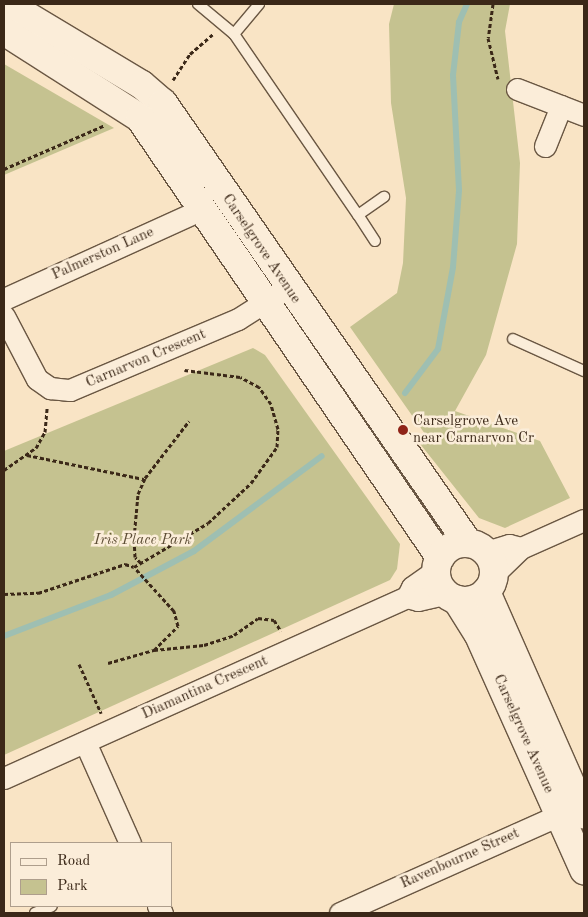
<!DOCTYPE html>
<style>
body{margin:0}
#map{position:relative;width:588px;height:917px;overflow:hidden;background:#f9e4c5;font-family:"Old Standard TT",serif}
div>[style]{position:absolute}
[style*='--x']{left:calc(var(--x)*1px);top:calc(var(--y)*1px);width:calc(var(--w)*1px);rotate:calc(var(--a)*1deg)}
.green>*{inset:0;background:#c5c290}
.stream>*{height:6px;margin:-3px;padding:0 3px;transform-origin:3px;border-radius:3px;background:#9ebfb2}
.path>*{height:3px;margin-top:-1.5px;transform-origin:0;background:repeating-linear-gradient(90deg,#3b2818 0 4px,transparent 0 6.5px)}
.roads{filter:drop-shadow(1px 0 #6a5743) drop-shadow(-1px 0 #6a5743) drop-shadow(0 1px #6a5743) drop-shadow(0 -1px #6a5743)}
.lane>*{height:10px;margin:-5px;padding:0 5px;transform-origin:5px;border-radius:5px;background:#fbedd9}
.street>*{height:21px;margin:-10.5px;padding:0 10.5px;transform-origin:10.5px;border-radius:10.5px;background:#fbedd9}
.secondary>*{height:28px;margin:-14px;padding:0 14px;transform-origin:14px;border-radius:14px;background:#fbedd9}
.secondary>.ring{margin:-14px;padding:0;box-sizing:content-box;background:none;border:28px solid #fbedd9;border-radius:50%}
.dots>*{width:14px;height:14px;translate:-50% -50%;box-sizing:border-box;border:2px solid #fbedd9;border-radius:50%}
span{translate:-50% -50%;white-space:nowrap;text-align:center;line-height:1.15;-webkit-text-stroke:5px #fbedd9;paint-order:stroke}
.street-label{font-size:15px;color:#3b2818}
.poi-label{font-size:15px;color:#3b2818}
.left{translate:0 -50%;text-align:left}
.park-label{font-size:15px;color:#5e4e36;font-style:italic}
.frame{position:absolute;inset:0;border:5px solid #3b2818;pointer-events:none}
.legend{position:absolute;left:10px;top:842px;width:162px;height:65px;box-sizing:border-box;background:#fbedd9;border:1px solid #ae9e8c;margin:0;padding:6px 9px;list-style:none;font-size:15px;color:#3b2818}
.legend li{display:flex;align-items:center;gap:10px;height:25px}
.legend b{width:25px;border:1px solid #ae9e8c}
</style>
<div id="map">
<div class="green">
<i style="clip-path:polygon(394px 4px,510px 4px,505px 31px,520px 163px,517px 244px,486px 355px,455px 411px,540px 441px,570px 498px,505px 528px,479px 518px,417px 440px,425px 434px,350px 327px,397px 293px,403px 263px,406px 198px,391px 103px,389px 24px)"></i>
<i style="clip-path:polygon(4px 64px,114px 128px,4px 175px)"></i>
<i style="clip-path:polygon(253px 348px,265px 355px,400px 544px,397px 569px,390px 580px,4px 755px,4px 451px)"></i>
</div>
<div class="stream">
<i style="--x:405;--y:393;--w:55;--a:-53.1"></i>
<i style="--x:438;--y:349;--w:83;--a:-79.6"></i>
<i style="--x:453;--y:267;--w:77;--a:-85.5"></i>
<i style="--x:459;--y:190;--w:115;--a:-93"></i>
<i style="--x:453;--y:75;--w:53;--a:-83.5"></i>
<i style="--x:459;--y:22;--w:20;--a:-66"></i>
<i style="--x:4;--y:636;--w:115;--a:-21"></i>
<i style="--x:111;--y:595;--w:94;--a:-27.9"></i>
<i style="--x:194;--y:551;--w:159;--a:-36.6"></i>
</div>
<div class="path">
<i style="--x:493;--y:4;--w:34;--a:98"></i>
<i style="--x:488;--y:38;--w:42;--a:76.3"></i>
<i style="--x:173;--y:80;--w:31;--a:-57"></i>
<i style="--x:190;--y:54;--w:30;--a:-41"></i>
<i style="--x:4;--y:169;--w:110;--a:-23.5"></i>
<i style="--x:27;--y:455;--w:119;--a:11.6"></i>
<i style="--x:4;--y:470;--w:39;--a:-35"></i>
<i style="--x:36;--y:448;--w:18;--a:-61"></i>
<i style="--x:45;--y:432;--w:24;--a:-85"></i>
<i style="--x:141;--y:563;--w:8;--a:-135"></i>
<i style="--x:135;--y:557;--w:19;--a:-93"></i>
<i style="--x:134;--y:538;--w:44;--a:-84.8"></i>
<i style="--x:138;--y:494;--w:17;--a:-66"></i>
<i style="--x:145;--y:478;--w:72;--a:-52.3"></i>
<i style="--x:4;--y:594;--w:34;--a:-2"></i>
<i style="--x:38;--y:593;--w:92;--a:-18.4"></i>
<i style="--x:125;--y:564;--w:9;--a:18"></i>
<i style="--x:134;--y:567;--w:86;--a:-30.7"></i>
<i style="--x:208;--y:523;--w:59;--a:-42.9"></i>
<i style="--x:251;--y:483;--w:44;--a:-54.2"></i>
<i style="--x:277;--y:447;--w:18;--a:-87"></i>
<i style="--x:278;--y:429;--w:26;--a:-106"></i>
<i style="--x:271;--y:404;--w:21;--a:-125"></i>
<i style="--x:259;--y:387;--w:21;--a:-152"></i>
<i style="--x:240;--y:377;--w:56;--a:-172.9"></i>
<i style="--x:154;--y:650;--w:50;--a:-5.7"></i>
<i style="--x:204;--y:645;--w:32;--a:-18"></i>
<i style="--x:234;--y:635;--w:29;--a:-35"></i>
<i style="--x:258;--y:618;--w:16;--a:7"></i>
<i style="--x:274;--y:620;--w:13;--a:58"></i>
<i style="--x:108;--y:663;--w:48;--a:-15.8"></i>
<i style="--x:154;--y:650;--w:34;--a:-45"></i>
<i style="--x:178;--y:626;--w:16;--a:-105"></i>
<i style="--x:174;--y:611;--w:59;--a:-132.3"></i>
<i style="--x:79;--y:664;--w:54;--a:65.8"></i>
</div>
<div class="roads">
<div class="lane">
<i style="--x:198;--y:4;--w:47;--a:39.8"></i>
<i style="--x:234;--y:34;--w:219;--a:55.6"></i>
<i style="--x:234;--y:34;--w:39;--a:-50"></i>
<i style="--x:375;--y:241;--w:31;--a:-123"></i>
<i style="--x:358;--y:215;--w:32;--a:-35"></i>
<i style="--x:513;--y:339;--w:78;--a:24.3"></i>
<i style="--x:35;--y:913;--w:18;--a:-22"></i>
</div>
<div class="street">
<i style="--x:517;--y:89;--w:72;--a:21.2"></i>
<i style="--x:545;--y:146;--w:43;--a:-68.2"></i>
<i style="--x:4;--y:299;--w:217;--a:-24.4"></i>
<i style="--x:4;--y:316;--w:71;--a:62.4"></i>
<i style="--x:37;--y:379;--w:16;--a:35"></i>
<i style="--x:50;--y:388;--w:20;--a:6"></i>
<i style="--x:70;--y:390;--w:182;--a:-22.9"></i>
<i style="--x:238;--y:319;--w:49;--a:-32.4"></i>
<i style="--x:486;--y:552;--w:24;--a:-17"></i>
<i style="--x:509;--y:545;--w:12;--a:14"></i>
<i style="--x:494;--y:574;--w:37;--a:-44"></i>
<i style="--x:521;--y:548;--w:69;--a:-24"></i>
<i style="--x:407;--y:597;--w:11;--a:-63"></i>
<i style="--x:412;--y:587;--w:29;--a:-35"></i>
<i style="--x:85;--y:742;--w:111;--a:66"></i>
<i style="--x:4;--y:778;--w:442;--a:-24.2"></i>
<i style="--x:407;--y:597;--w:11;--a:15"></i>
<i style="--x:418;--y:600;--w:28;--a:-13"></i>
<i style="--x:158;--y:906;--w:8;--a:60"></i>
<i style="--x:340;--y:913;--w:255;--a:-24.1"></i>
</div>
<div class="secondary">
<i style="--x:7;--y:4;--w:157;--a:31"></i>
<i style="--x:142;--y:85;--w:28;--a:41"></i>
<i style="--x:163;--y:103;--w:535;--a:55.27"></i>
<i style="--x:4;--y:31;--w:161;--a:32.6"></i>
<i style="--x:140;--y:118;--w:532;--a:55.65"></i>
<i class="ring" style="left:436px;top:543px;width:30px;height:30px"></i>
<i style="--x:486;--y:592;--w:243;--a:66.2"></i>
<i style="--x:457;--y:600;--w:39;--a:58"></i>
<i style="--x:478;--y:633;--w:260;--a:65.9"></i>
</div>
</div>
<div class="dots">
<i style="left:403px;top:430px;background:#8f2418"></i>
</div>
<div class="street-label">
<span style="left:261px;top:249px;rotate:56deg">Carselgrove Avenue</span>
<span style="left:103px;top:254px;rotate:-24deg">Palmerston Lane</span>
<span style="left:146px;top:359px;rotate:-23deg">Carnarvon Crescent</span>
<span style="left:205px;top:688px;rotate:-24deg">Diamantina Crescent</span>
<span style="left:523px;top:734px;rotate:66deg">Carselgrove Avenue</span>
<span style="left:460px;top:859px;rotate:-24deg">Ravenbourne Street</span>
</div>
<div class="poi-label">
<span class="left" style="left:413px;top:430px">Carselgrove Ave<br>near Carnarvon Cr</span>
</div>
<div class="park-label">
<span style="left:143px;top:541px">Iris Place Park</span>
</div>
<div class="frame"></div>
<ul class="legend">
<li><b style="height:6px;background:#fbedd9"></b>Road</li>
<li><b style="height:14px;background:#c5c290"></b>Park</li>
</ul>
</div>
